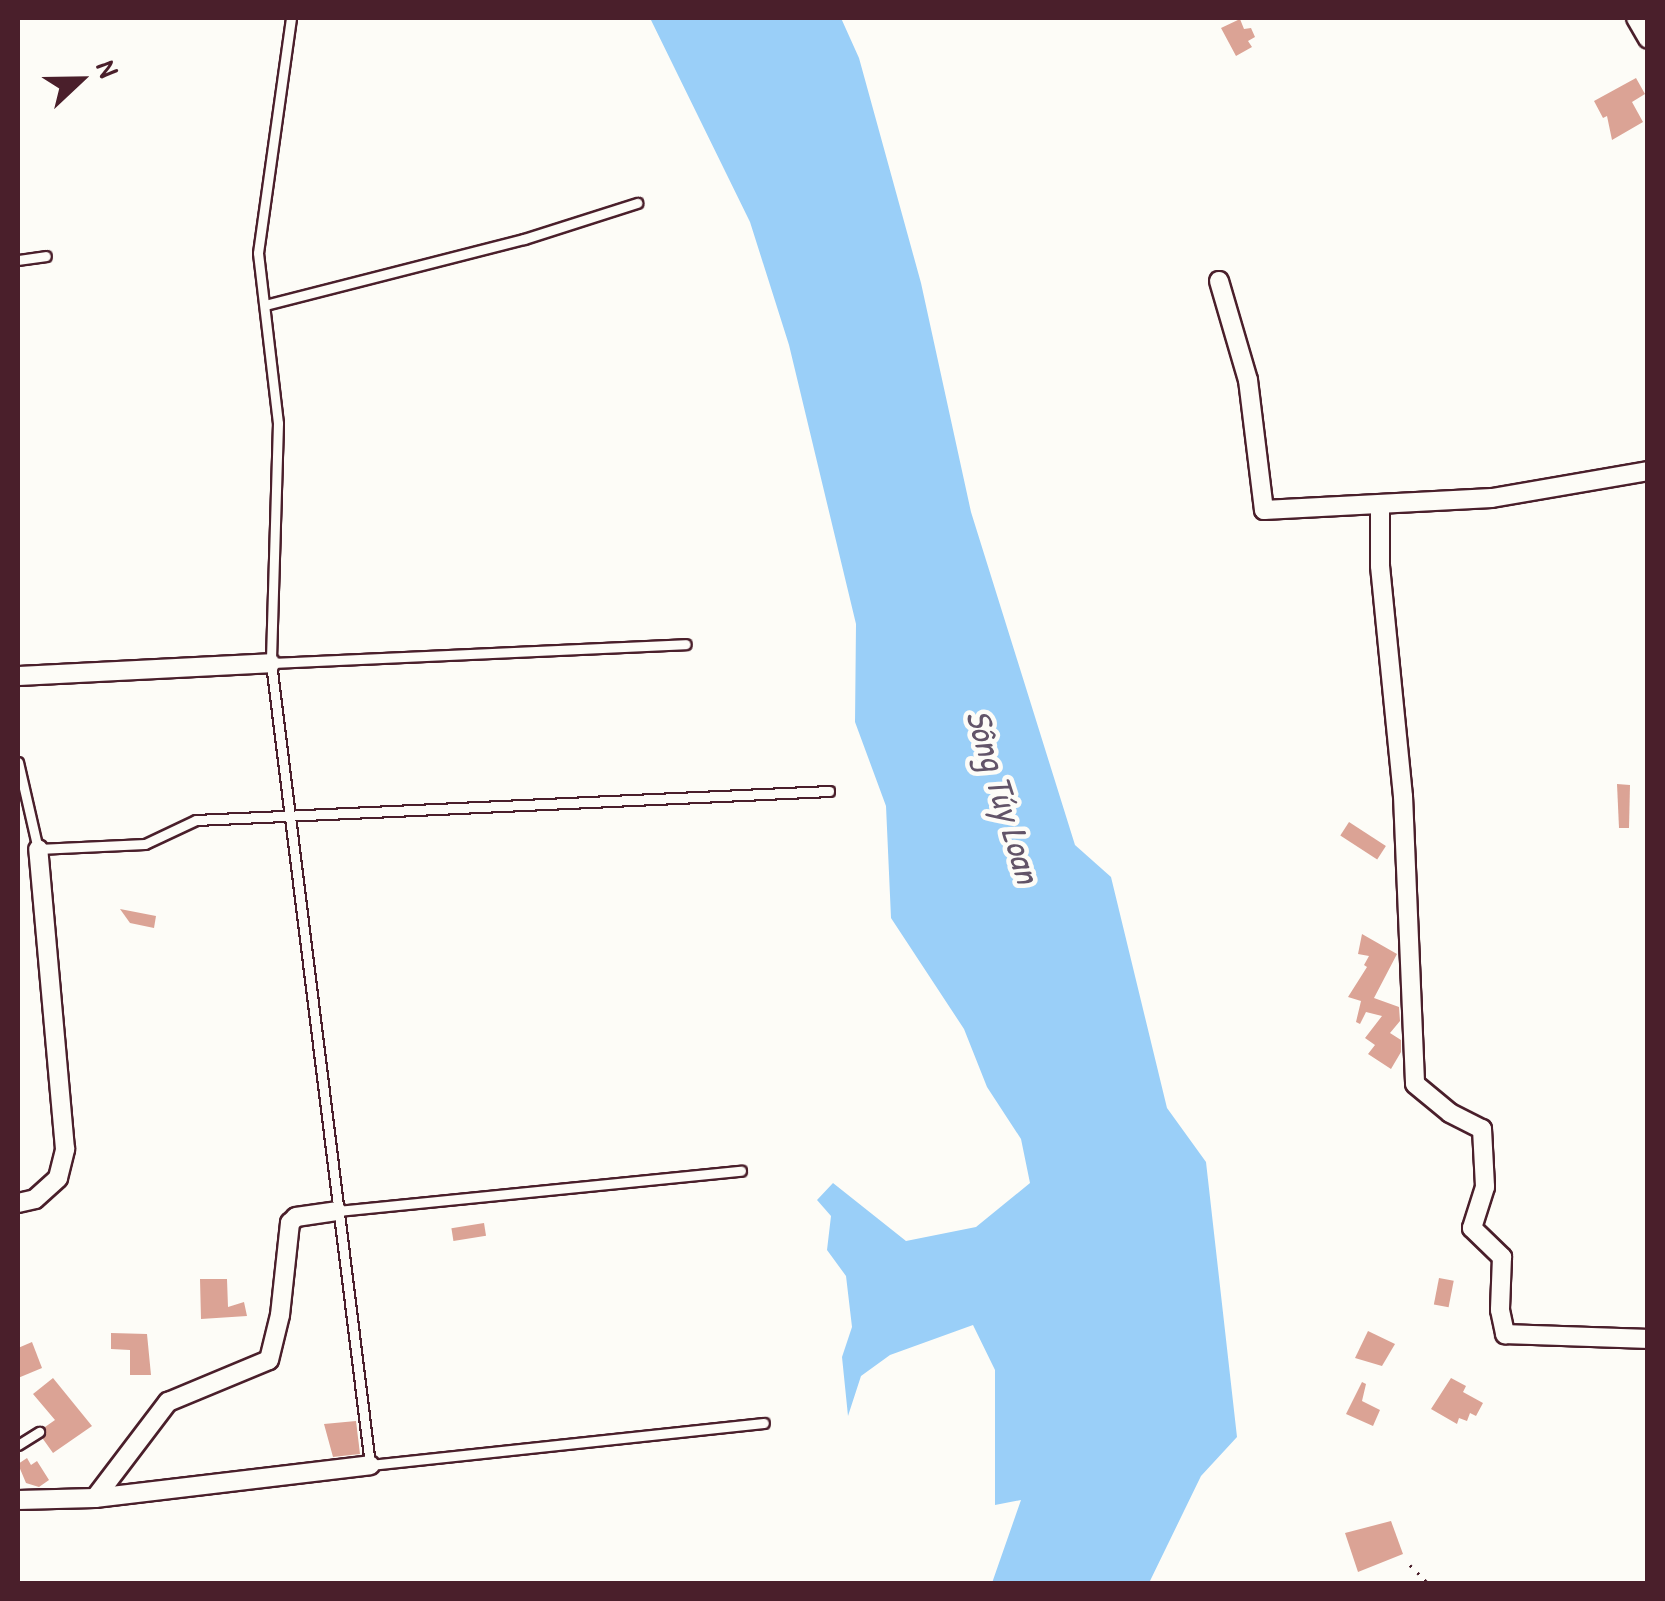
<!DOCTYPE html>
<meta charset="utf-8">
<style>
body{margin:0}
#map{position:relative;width:1665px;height:1601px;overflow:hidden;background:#fdfcf7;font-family:"Patrick Hand",sans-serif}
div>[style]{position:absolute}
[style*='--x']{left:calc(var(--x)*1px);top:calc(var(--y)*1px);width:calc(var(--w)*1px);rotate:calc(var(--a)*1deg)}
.water>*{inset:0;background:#9acff8}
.building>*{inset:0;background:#dba395;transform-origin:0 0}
.path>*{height:2.5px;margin-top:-1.25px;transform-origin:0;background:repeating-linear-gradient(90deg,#4a1f2b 0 2.5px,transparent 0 10.5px)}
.roads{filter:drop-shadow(2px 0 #4a1f2b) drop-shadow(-2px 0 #4a1f2b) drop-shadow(0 2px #4a1f2b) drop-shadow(0 -2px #4a1f2b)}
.lane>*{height:9px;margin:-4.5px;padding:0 4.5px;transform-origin:4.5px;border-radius:4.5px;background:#fdfcf7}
.street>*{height:18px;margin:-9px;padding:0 9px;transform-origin:9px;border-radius:9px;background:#fdfcf7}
span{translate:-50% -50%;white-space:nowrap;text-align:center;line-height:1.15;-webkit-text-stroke:9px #fdfcf7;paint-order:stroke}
.water-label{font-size:35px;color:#625468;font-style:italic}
.frame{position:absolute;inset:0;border:20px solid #4a1f2b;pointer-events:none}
.north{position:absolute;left:30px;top:30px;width:100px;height:100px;-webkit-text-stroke:8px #fdfcf7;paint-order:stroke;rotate:68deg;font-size:28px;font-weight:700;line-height:40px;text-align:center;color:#4a1f2b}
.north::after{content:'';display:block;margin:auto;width:35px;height:45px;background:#4a1f2b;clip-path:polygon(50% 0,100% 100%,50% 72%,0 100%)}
</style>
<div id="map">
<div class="water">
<i style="clip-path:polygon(650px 18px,841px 18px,859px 58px,921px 283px,971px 512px,1075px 845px,1111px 877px,1167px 1108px,1206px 1162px,1237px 1437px,1201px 1476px,1149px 1583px,992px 1583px,1021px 1500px,995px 1505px,995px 1370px,973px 1325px,890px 1355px,861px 1376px,848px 1416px,842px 1357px,852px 1327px,846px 1276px,827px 1250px,831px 1216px,817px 1200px,833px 1183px,906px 1241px,976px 1227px,1030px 1183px,1021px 1139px,987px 1087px,964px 1029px,891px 918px,886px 806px,855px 722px,856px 624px,789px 345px,750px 222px)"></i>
</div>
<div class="building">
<i style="clip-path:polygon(1240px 19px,1244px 29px,1251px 28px,1255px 37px,1248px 41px,1252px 47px,1236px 56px,1221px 28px)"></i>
<i style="clip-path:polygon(1636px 78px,1645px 94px,1632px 102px,1643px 122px,1612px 140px,1607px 116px,1603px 118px,1594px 101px)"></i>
<i style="clip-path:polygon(1617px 784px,1630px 785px,1629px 828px,1619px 828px)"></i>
<i style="left:1349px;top:822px;width:44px;height:16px;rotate:33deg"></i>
<i style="clip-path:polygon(120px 909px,156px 916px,154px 928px,130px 923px)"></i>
<i style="clip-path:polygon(1362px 934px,1397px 954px,1374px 998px,1399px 1007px,1400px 1021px,1390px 1033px,1401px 1040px,1401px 1052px,1391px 1069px,1368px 1054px,1375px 1045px,1365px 1038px,1382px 1016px,1366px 1012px,1360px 1024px,1356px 1022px,1361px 1001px,1348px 997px,1367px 967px,1364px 965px,1369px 956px,1358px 954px)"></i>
<i style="left:484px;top:1223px;width:13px;height:33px;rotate:81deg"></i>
<i style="left:1439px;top:1278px;width:15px;height:27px;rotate:11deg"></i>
<i style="clip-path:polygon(200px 1279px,227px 1279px,228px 1307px,244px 1302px,247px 1316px,201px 1319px)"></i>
<i style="clip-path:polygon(1368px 1331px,1395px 1344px,1382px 1366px,1355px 1358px)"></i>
<i style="clip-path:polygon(111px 1333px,147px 1334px,151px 1375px,130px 1375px,130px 1350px,111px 1349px)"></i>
<i style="clip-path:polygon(32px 1342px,42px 1368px,18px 1378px,18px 1348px)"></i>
<i style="clip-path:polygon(53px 1378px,92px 1426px,53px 1453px,43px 1439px,45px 1427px,55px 1420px,33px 1394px)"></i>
<i style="clip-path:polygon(1451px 1378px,1466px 1386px,1463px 1392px,1483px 1403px,1476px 1416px,1470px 1413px,1467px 1421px,1459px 1418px,1457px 1424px,1431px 1409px)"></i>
<i style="clip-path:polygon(1362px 1382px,1366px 1384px,1362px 1401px,1380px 1410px,1373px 1426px,1346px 1414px)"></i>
<i style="clip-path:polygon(356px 1421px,360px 1454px,333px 1457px,324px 1424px)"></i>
<i style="clip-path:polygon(27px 1458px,31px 1465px,37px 1461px,49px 1480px,39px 1487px,26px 1483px,18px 1464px)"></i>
<i style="clip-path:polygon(1391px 1521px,1403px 1554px,1358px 1572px,1345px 1533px)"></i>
</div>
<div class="path">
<i style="--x:1410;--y:1565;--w:27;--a:45"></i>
</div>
<div class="roads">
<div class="lane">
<i style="--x:291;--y:18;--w:237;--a:98"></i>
<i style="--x:258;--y:253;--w:171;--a:83.3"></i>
<i style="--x:278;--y:423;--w:240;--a:91.7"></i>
<i style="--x:271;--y:663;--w:808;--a:82.96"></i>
<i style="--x:370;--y:1465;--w:396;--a:-6.1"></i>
<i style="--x:18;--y:260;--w:28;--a:-8"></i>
<i style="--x:265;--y:305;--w:267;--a:-14.3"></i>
<i style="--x:524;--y:239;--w:119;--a:-17.7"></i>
<i style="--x:271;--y:663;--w:415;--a:-2.6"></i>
<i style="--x:18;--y:762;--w:89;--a:77.1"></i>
<i style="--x:38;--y:849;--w:107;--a:-2.7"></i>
<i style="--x:145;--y:844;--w:56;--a:-25.2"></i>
<i style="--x:196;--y:820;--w:634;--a:-2.62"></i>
<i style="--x:337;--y:1211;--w:406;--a:-5.7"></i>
<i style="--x:18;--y:1445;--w:25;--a:-32"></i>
</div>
<div class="street">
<i style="--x:1636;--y:18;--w:24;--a:60"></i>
<i style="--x:1219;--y:281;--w:103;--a:73.7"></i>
<i style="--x:1248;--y:380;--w:131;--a:83"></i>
<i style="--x:1264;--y:510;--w:228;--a:-3"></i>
<i style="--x:1492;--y:498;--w:158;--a:-9.8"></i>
<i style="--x:1380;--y:505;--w:61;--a:90"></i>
<i style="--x:1380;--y:566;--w:231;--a:84.3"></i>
<i style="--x:1403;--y:796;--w:288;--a:87.6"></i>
<i style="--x:1415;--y:1084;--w:45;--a:39.6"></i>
<i style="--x:1450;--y:1113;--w:36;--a:27"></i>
<i style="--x:1482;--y:1129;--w:58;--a:87"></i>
<i style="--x:1485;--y:1187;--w:43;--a:107.6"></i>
<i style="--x:1472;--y:1228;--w:42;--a:44"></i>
<i style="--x:1502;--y:1257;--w:53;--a:92.2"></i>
<i style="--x:1500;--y:1310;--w:25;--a:78"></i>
<i style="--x:1505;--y:1334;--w:143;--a:2"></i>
<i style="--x:18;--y:676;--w:253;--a:-2.9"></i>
<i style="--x:18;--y:1203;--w:17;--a:-13"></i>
<i style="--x:35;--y:1199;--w:31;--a:-42"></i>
<i style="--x:58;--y:1178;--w:30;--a:-76"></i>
<i style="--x:65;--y:1149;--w:301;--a:-95.1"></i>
<i style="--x:95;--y:1498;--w:121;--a:-52.8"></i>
<i style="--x:168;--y:1402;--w:109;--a:-22.6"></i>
<i style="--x:269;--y:1360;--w:46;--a:-76.3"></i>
<i style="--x:280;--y:1315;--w:93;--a:-83.8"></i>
<i style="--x:290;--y:1223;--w:8;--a:-45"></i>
<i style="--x:296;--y:1217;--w:41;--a:-8.3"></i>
<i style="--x:18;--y:1500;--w:77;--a:-1.5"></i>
<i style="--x:95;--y:1498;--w:277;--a:-6.8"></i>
</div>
</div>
<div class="water-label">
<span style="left:1003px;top:796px;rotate:73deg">Sông Túy Loan</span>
</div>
<div class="frame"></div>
<div class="north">N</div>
</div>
